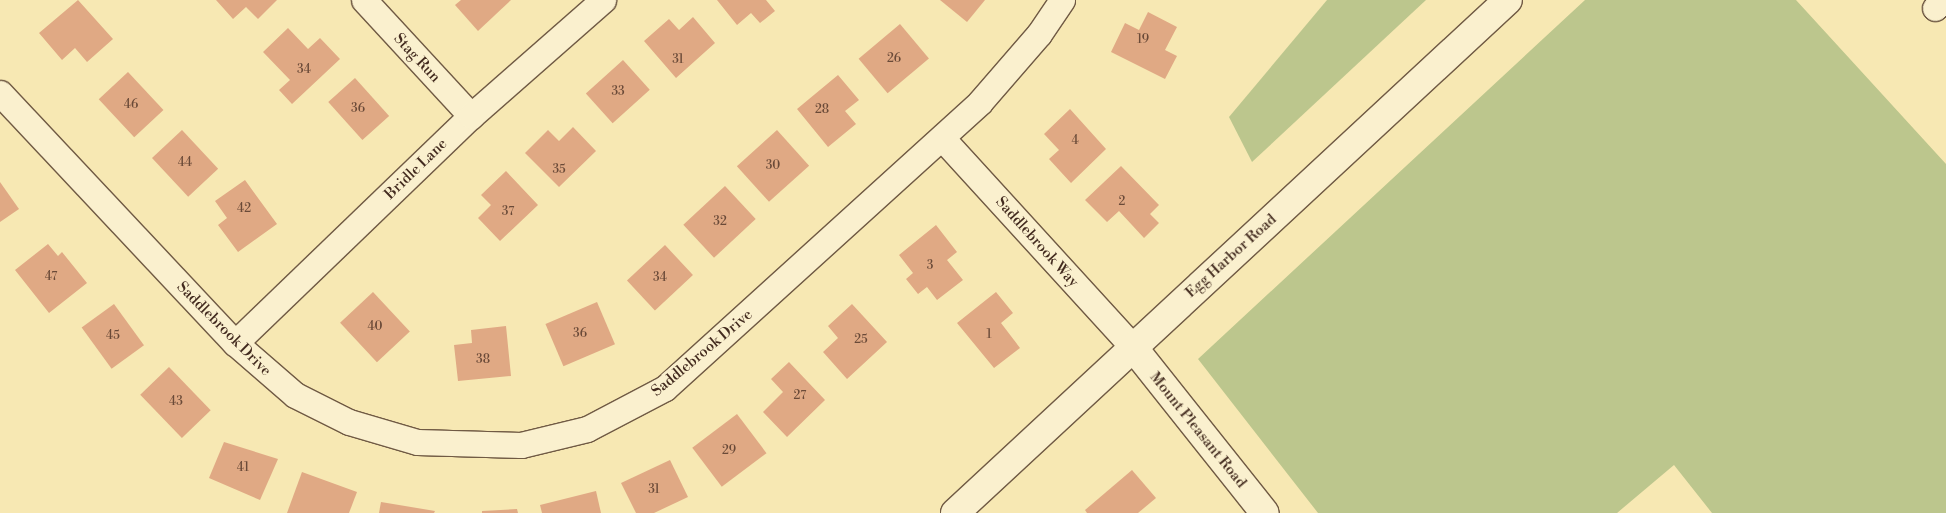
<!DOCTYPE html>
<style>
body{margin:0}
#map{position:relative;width:1946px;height:513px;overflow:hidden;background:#f7e8b3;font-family:"Libre Bodoni",serif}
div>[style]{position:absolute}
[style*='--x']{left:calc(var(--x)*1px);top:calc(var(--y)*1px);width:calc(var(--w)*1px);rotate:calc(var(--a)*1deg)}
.green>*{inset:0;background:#bcc68d}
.building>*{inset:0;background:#e0a984;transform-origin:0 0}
.roads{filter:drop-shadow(1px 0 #705a44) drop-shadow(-1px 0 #705a44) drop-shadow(0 1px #705a44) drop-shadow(0 -1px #705a44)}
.street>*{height:25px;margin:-12.5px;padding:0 12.5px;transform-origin:12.5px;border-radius:12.5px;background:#faf0ce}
.secondary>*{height:28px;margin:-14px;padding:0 14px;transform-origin:14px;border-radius:14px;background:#faf0ce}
span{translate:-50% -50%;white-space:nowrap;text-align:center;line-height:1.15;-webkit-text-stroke:5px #faf0ce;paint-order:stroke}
.number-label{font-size:12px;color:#6a4a38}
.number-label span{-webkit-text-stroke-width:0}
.street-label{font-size:15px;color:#432b1f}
</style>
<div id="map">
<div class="green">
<i style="clip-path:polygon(1327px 0,1426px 0,1252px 162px,1229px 117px)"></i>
<i style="clip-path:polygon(1585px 0,1796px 0,1946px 164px,1946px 513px,1712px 513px,1674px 465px,1617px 513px,1318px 513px,1198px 359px)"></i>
</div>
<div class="building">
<i style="clip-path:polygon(78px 0,113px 39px,87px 62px,75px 48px,62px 60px,39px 33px)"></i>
<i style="clip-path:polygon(216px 0,277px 0,258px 19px,246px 7px,233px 19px)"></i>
<i style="clip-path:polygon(461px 0,511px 0,478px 31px,455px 5px)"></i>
<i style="clip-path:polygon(717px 0,766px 0,775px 11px,760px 23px,751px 13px,737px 25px)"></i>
<i style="clip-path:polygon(940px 0,985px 0,967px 22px)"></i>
<i style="clip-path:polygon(1148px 12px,1177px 27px,1165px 50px,1177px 56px,1165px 79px,1111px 52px,1125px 23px,1139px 30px)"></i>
<i style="clip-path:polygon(693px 17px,715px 43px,676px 78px,644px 41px,669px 19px,679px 30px)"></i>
<i style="left:900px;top:24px;width:45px;height:54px;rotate:50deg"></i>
<i style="clip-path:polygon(288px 28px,308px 49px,320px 38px,340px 59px,292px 104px,279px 90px,290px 80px,263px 52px)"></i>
<i style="left:623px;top:60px;width:40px;height:50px;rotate:48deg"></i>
<i style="left:128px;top:72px;width:52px;height:40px;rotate:47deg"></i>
<i style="clip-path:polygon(838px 75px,859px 100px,845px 111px,856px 124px,828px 147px,797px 109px)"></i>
<i style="left:355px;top:78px;width:51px;height:36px;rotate:48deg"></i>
<i style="clip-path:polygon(1070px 109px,1106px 149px,1071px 183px,1049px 159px,1059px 150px,1044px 134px)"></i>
<i style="clip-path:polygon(573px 127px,596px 151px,559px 187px,525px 153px,548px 130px,559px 141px)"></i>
<i style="left:182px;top:130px;width:53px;height:41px;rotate:47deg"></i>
<i style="left:777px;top:130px;width:48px;height:54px;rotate:48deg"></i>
<i style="clip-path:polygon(1121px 166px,1159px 205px,1150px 214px,1159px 223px,1144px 238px,1119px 211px,1107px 222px,1085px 200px)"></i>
<i style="clip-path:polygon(506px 171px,538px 205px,500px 241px,478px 218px,491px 205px,481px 195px)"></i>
<i style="clip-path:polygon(245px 180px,277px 224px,238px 252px,218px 225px,227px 218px,215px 201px)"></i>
<i style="clip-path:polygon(0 182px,19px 209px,0 222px)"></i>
<i style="left:725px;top:186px;width:45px;height:57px;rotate:47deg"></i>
<i style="clip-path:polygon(936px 225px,957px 252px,947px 260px,963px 280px,937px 300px,927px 287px,918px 294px,906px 279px,913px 273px,899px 255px)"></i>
<i style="clip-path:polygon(48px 244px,58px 256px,62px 252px,87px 283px,49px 313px,15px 270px)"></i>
<i style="left:665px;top:245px;width:41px;height:52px;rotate:47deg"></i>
<i style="left:373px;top:292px;width:54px;height:45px;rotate:47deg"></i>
<i style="clip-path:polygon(996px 292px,1013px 313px,1001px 323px,1020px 348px,994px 368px,957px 323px)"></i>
<i style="left:597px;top:302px;width:46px;height:56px;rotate:67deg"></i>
<i style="left:114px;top:304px;width:51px;height:40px;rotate:54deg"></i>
<i style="clip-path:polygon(852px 304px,887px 342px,847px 379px,823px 352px,838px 338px,828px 326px)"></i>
<i style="clip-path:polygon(506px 326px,511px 376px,458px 381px,454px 345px,472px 343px,471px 330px)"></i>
<i style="clip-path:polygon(789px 362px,825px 400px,787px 437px,763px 412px,783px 392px,771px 379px)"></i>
<i style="left:169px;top:367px;width:60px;height:40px;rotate:46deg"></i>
<i style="left:737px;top:414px;width:49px;height:56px;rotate:53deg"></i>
<i style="clip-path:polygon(224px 442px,278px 459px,260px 500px,209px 478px)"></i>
<i style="clip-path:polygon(670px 460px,688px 497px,654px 513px,636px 513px,621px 483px)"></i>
<i style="clip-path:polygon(1132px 470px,1156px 498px,1138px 513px,1087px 513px,1085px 510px)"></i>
<i style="clip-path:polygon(302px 472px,357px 492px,349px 513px,287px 513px)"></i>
<i style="clip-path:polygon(596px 491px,601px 513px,542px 513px,540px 505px)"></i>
<i style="clip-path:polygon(381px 502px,435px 511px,434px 513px,379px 513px)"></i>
<i style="clip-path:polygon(517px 509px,518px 513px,482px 513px,482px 511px)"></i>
</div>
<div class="roads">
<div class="street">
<i style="--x:364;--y:0;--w:158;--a:47.3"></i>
<i style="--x:1935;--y:8;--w:11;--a:-45"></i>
<i style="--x:0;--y:93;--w:343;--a:46.8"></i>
<i style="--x:235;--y:343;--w:79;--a:40.9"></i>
<i style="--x:295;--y:395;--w:60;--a:26.6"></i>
<i style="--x:349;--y:422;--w:71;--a:16.4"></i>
<i style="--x:417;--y:442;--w:104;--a:1.7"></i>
<i style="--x:521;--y:445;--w:68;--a:-13.6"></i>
<i style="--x:587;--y:429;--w:88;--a:-27.7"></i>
<i style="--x:665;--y:388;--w:425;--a:-42.2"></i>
<i style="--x:980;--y:102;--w:90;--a:-49.1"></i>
<i style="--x:1039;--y:34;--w:41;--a:-55.9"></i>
<i style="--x:942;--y:138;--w:282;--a:47.6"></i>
<i style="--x:235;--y:343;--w:327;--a:-43.9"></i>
<i style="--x:471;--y:116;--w:176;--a:-41.3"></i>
</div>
<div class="secondary">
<i style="--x:1132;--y:346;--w:213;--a:51.5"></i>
<i style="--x:955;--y:513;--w:754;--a:-42.85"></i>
</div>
</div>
<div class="number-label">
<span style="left:1143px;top:40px">19</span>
<span style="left:894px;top:59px">26</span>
<span style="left:678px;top:60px">31</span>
<span style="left:304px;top:70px">34</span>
<span style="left:618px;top:92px">33</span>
<span style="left:131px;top:105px">46</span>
<span style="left:358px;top:109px">36</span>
<span style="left:822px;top:110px">28</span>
<span style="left:1075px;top:141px">4</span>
<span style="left:185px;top:163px">44</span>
<span style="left:773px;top:166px">30</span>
<span style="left:559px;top:170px">35</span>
<span style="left:1122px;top:202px">2</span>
<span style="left:244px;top:209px">42</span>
<span style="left:508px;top:212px">37</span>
<span style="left:720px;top:222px">32</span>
<span style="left:930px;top:266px">3</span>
<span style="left:51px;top:277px">47</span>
<span style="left:660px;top:278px">34</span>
<span style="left:375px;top:327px">40</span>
<span style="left:580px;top:334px">36</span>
<span style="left:989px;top:335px">1</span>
<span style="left:113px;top:336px">45</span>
<span style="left:861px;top:340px">25</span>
<span style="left:483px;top:360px">38</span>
<span style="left:800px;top:396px">27</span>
<span style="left:176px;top:402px">43</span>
<span style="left:729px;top:451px">29</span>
<span style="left:243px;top:468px">41</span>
<span style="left:654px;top:490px">31</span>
</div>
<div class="street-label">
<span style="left:417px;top:58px;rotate:47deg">Stag Run</span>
<span style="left:416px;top:169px;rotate:-44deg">Bridle Lane</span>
<span style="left:1037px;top:242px;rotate:48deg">Saddlebrook Way</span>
<span style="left:1231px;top:256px;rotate:-42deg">Egg Harbor Road</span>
<span style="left:224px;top:329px;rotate:45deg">Saddlebrook Drive</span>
<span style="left:702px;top:353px;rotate:-40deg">Saddlebrook Drive</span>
<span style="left:1198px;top:430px;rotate:51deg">Mount Pleasant Road</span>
</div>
</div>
